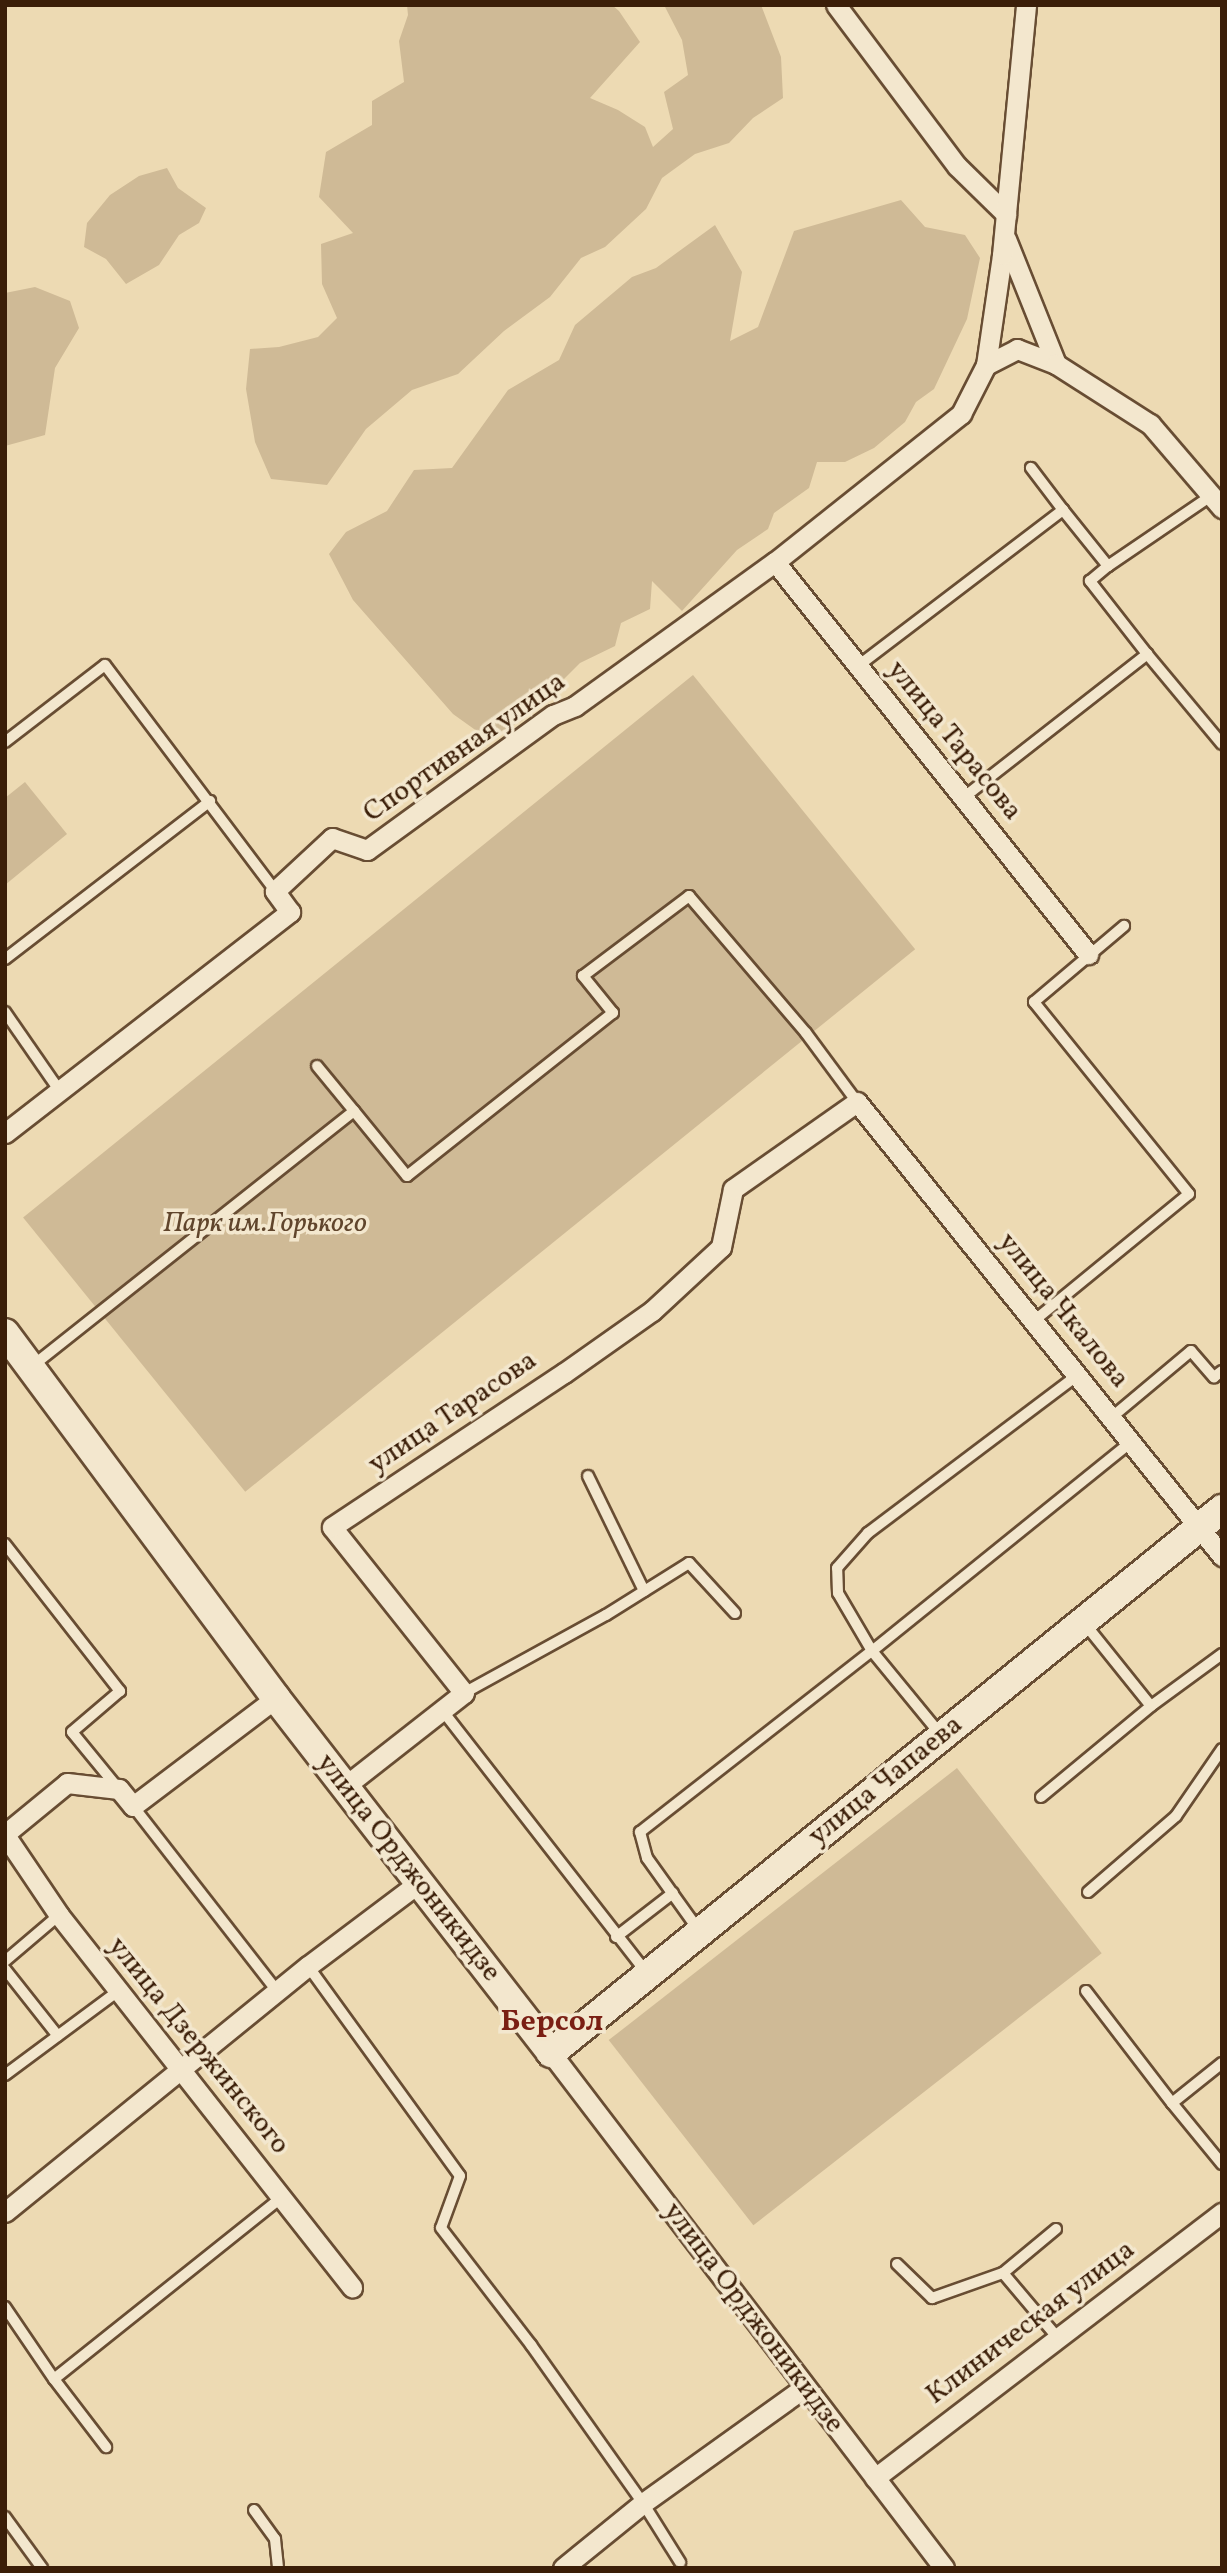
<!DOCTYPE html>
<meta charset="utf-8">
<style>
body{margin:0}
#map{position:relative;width:1227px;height:2573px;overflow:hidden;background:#eddab3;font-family:Vollkorn,serif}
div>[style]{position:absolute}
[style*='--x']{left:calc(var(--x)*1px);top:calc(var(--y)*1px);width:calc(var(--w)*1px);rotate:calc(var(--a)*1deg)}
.green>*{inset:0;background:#cfba96;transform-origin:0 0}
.roads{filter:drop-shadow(2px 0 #684d33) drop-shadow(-2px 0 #684d33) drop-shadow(0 2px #684d33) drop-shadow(0 -2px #684d33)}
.lane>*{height:10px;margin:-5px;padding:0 5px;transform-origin:5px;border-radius:5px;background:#f3e7ce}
.street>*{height:19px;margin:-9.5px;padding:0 9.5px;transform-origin:9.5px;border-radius:9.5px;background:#f3e7ce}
.secondary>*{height:28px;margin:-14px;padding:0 14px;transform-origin:14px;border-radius:14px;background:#f3e7ce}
span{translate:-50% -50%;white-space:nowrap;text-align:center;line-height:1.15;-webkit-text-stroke:7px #f3e7ce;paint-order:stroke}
.street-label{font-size:28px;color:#3b1e08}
.park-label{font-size:28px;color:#60452c;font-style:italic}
.neighbourhood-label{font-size:30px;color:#7a1f14;font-weight:700}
.frame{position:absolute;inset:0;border:7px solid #3b1e08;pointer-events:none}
</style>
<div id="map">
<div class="green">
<i style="clip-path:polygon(407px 5px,612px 5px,619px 11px,640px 42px,590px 98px,618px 110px,645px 127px,653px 147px,673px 129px,664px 92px,688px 75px,682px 40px,664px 5px,761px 5px,781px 57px,783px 98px,753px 118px,729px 143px,695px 154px,662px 178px,646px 209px,605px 247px,581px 258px,550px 297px,504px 331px,458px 374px,412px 390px,366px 429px,327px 485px,271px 479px,255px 442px,246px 389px,250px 349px,279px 347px,318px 337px,337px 318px,322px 284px,321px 244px,353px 233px,319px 197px,326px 152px,372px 125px,372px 101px,404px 82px,399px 41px,408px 15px)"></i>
<i style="clip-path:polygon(167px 168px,178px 188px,206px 208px,199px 223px,179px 235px,159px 265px,126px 284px,106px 259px,84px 247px,87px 223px,110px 195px,139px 176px)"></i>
<i style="clip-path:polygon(901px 200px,925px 227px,965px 235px,980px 258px,967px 319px,934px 389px,916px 402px,905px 422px,874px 448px,845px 462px,817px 462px,809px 488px,774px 513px,768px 529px,737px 550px,682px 611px,652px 581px,650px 609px,621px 623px,615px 646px,580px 663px,523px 720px,488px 739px,453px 714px,353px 600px,329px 554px,346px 532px,387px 511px,414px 470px,452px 468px,508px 390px,559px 360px,575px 325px,632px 277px,656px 268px,715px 225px,742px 272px,730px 341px,758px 327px,794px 231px)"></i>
<i style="clip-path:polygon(35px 287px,70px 301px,79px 328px,55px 368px,45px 435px,5px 446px,5px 293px)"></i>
<i style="left:693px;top:675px;width:353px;height:862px;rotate:51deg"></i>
<i style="clip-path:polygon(25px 782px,67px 834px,5px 885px,5px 798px)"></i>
<i style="left:957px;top:1768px;width:235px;height:442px;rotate:52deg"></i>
</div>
<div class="roads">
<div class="lane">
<i style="--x:1063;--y:510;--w:72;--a:51.2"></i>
<i style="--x:1108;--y:566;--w:125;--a:-34.2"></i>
<i style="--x:1147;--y:654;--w:117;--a:50.2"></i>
<i style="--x:858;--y:666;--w:258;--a:-37.3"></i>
<i style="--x:1063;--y:510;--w:53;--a:-127.3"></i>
<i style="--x:5;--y:742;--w:126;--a:-37.6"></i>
<i style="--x:105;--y:665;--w:283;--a:53"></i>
<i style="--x:963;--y:798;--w:234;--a:-38"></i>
<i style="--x:1147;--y:654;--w:93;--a:-128"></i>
<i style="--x:1090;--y:581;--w:23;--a:-40"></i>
<i style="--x:5;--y:959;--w:259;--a:-37.6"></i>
<i style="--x:5;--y:1012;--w:95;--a:55.3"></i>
<i style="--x:317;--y:1066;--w:58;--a:50.6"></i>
<i style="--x:1035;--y:1320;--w:199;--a:-39.3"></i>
<i style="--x:1189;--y:1194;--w:247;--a:-128.9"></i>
<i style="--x:1034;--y:1002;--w:118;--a:-40.2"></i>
<i style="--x:31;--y:1367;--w:412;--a:-38.4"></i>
<i style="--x:354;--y:1111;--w:84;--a:50.8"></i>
<i style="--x:407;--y:1176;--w:263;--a:-38.4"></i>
<i style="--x:613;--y:1013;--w:48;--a:-129"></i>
<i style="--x:583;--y:976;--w:133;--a:-37"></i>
<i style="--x:689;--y:896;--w:180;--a:49.5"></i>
<i style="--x:806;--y:1033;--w:86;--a:53.5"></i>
<i style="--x:1112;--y:1417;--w:103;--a:-39.9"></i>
<i style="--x:1191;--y:1351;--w:35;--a:49"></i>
<i style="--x:1214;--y:1377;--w:10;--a:-37"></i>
<i style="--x:588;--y:1476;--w:128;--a:64"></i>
<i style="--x:5;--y:1544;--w:187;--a:52"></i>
<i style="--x:120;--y:1691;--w:63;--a:139.5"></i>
<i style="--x:72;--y:1732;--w:71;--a:50.7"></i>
<i style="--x:1085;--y:1624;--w:105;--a:51.2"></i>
<i style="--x:464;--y:1693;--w:162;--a:-28.8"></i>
<i style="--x:606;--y:1615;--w:98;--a:-32.1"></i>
<i style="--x:689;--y:1563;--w:68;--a:47.4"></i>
<i style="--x:442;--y:1710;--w:331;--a:52.1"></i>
<i style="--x:941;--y:1735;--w:109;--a:-129.4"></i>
<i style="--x:872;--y:1651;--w:67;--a:-120.4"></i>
<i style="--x:838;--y:1593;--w:25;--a:-92"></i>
<i style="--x:837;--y:1568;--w:47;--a:-48.5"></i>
<i style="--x:868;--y:1533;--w:263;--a:-37"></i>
<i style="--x:1041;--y:1797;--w:143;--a:-39.6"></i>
<i style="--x:1151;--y:1706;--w:88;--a:-36.2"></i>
<i style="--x:133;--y:1806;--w:234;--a:52.1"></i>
<i style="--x:1088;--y:1892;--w:116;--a:-40.8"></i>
<i style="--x:1176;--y:1816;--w:81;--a:-55.5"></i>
<i style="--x:700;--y:1932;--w:91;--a:-125.6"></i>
<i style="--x:647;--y:1858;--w:27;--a:-105"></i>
<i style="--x:640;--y:1832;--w:294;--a:-38"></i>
<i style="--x:872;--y:1651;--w:333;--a:-38.9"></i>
<i style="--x:616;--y:1937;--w:72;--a:-37.7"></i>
<i style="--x:5;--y:1961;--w:71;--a:-40.4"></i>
<i style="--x:308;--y:1966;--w:259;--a:54.1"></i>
<i style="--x:460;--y:2176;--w:55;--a:110.1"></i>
<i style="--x:441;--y:2228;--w:148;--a:52.4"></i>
<i style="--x:531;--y:2345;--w:194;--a:54.7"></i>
<i style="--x:643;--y:2503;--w:70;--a:57.9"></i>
<i style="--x:5;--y:1969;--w:85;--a:51.7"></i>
<i style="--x:1086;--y:1991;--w:141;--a:52.5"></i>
<i style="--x:1222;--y:2063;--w:64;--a:141.3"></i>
<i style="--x:1172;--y:2103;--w:79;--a:50.7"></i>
<i style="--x:5;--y:2075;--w:141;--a:-36.6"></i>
<i style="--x:1056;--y:2229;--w:69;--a:140.3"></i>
<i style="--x:1003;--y:2273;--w:85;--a:49.8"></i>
<i style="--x:897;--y:2264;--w:49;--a:44.2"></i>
<i style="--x:932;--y:2298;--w:75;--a:-19.4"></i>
<i style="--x:5;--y:2307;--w:87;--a:55.8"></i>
<i style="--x:54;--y:2379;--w:86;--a:52.6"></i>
<i style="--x:54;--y:2379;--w:292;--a:-38.6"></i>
<i style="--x:254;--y:2510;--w:36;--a:54"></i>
<i style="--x:275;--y:2539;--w:29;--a:84"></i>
<i style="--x:5;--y:2517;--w:63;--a:54"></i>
</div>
<div class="street">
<i style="--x:836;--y:5;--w:201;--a:53.1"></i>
<i style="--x:957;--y:166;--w:69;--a:44.4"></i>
<i style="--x:1006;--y:239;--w:135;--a:68.2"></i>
<i style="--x:986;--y:365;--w:35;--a:-27"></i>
<i style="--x:1017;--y:349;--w:42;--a:21"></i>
<i style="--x:1056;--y:364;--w:112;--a:32.6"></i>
<i style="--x:1150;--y:424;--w:111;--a:49.4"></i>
<i style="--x:775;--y:562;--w:502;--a:51.39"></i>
<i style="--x:5;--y:1133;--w:361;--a:-37.8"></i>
<i style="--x:290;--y:912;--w:26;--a:-126"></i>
<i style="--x:275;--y:891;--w:78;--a:-42.9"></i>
<i style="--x:332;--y:838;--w:37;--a:19"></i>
<i style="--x:367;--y:850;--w:230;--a:-36"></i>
<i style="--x:553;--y:715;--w:24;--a:-22"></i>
<i style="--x:575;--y:706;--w:246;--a:-35.8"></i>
<i style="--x:775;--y:562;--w:238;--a:-38.5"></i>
<i style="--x:961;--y:414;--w:55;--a:-63"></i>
<i style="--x:986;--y:365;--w:111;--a:-81.7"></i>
<i style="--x:1002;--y:255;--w:251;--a:-84.5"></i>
<i style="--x:344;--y:1787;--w:152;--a:-38.1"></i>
<i style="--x:464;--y:1693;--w:212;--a:-128.5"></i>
<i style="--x:332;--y:1527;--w:278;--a:-33.6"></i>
<i style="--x:564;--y:1373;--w:108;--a:-35.2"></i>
<i style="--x:652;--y:1311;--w:94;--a:-42.8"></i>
<i style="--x:721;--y:1247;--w:59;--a:-78.3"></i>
<i style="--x:733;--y:1189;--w:151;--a:-35.1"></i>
<i style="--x:857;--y:1102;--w:583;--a:51.2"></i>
<i style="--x:5;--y:1834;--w:80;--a:-39.4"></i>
<i style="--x:67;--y:1783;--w:52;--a:6.6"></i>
<i style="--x:119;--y:1789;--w:22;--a:51"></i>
<i style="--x:133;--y:1806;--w:179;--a:-37.1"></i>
<i style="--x:5;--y:1835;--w:97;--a:56"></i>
<i style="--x:59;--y:1915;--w:474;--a:51.8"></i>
<i style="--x:551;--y:2053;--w:648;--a:52.65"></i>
<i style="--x:5;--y:2212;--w:390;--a:-39.1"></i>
<i style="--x:308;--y:1966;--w:140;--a:-36.9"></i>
<i style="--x:875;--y:2478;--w:437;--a:-37.4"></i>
<i style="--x:563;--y:2568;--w:103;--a:-39.1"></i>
<i style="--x:643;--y:2503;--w:199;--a:-35.6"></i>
</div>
<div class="secondary">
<i style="--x:5;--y:1333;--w:455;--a:53.4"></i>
<i style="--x:276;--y:1698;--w:449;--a:52.2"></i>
<i style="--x:551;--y:2053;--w:864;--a:-39.03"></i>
</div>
</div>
<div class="street-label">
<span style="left:954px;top:741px;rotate:51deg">улица Тарасова</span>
<span style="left:465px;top:748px;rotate:-35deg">Спортивная улица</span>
<span style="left:1063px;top:1311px;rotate:51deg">улица Чкалова</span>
<span style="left:453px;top:1413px;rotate:-34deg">улица Тарасова</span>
<span style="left:886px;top:1781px;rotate:-39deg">улица Чапаева</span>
<span style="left:408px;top:1868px;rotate:52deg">улица Орджоникидзе</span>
<span style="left:198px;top:2046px;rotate:51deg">улица Дзержинского</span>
<span style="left:753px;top:2318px;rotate:53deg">улица Орджоникидзе</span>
<span style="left:1031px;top:2323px;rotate:-37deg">Клиническая улица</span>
</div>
<div class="park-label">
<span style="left:265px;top:1224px">Парк им.Горького</span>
</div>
<div class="neighbourhood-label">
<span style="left:552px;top:2022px">Берсол</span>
</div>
<div class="frame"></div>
</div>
